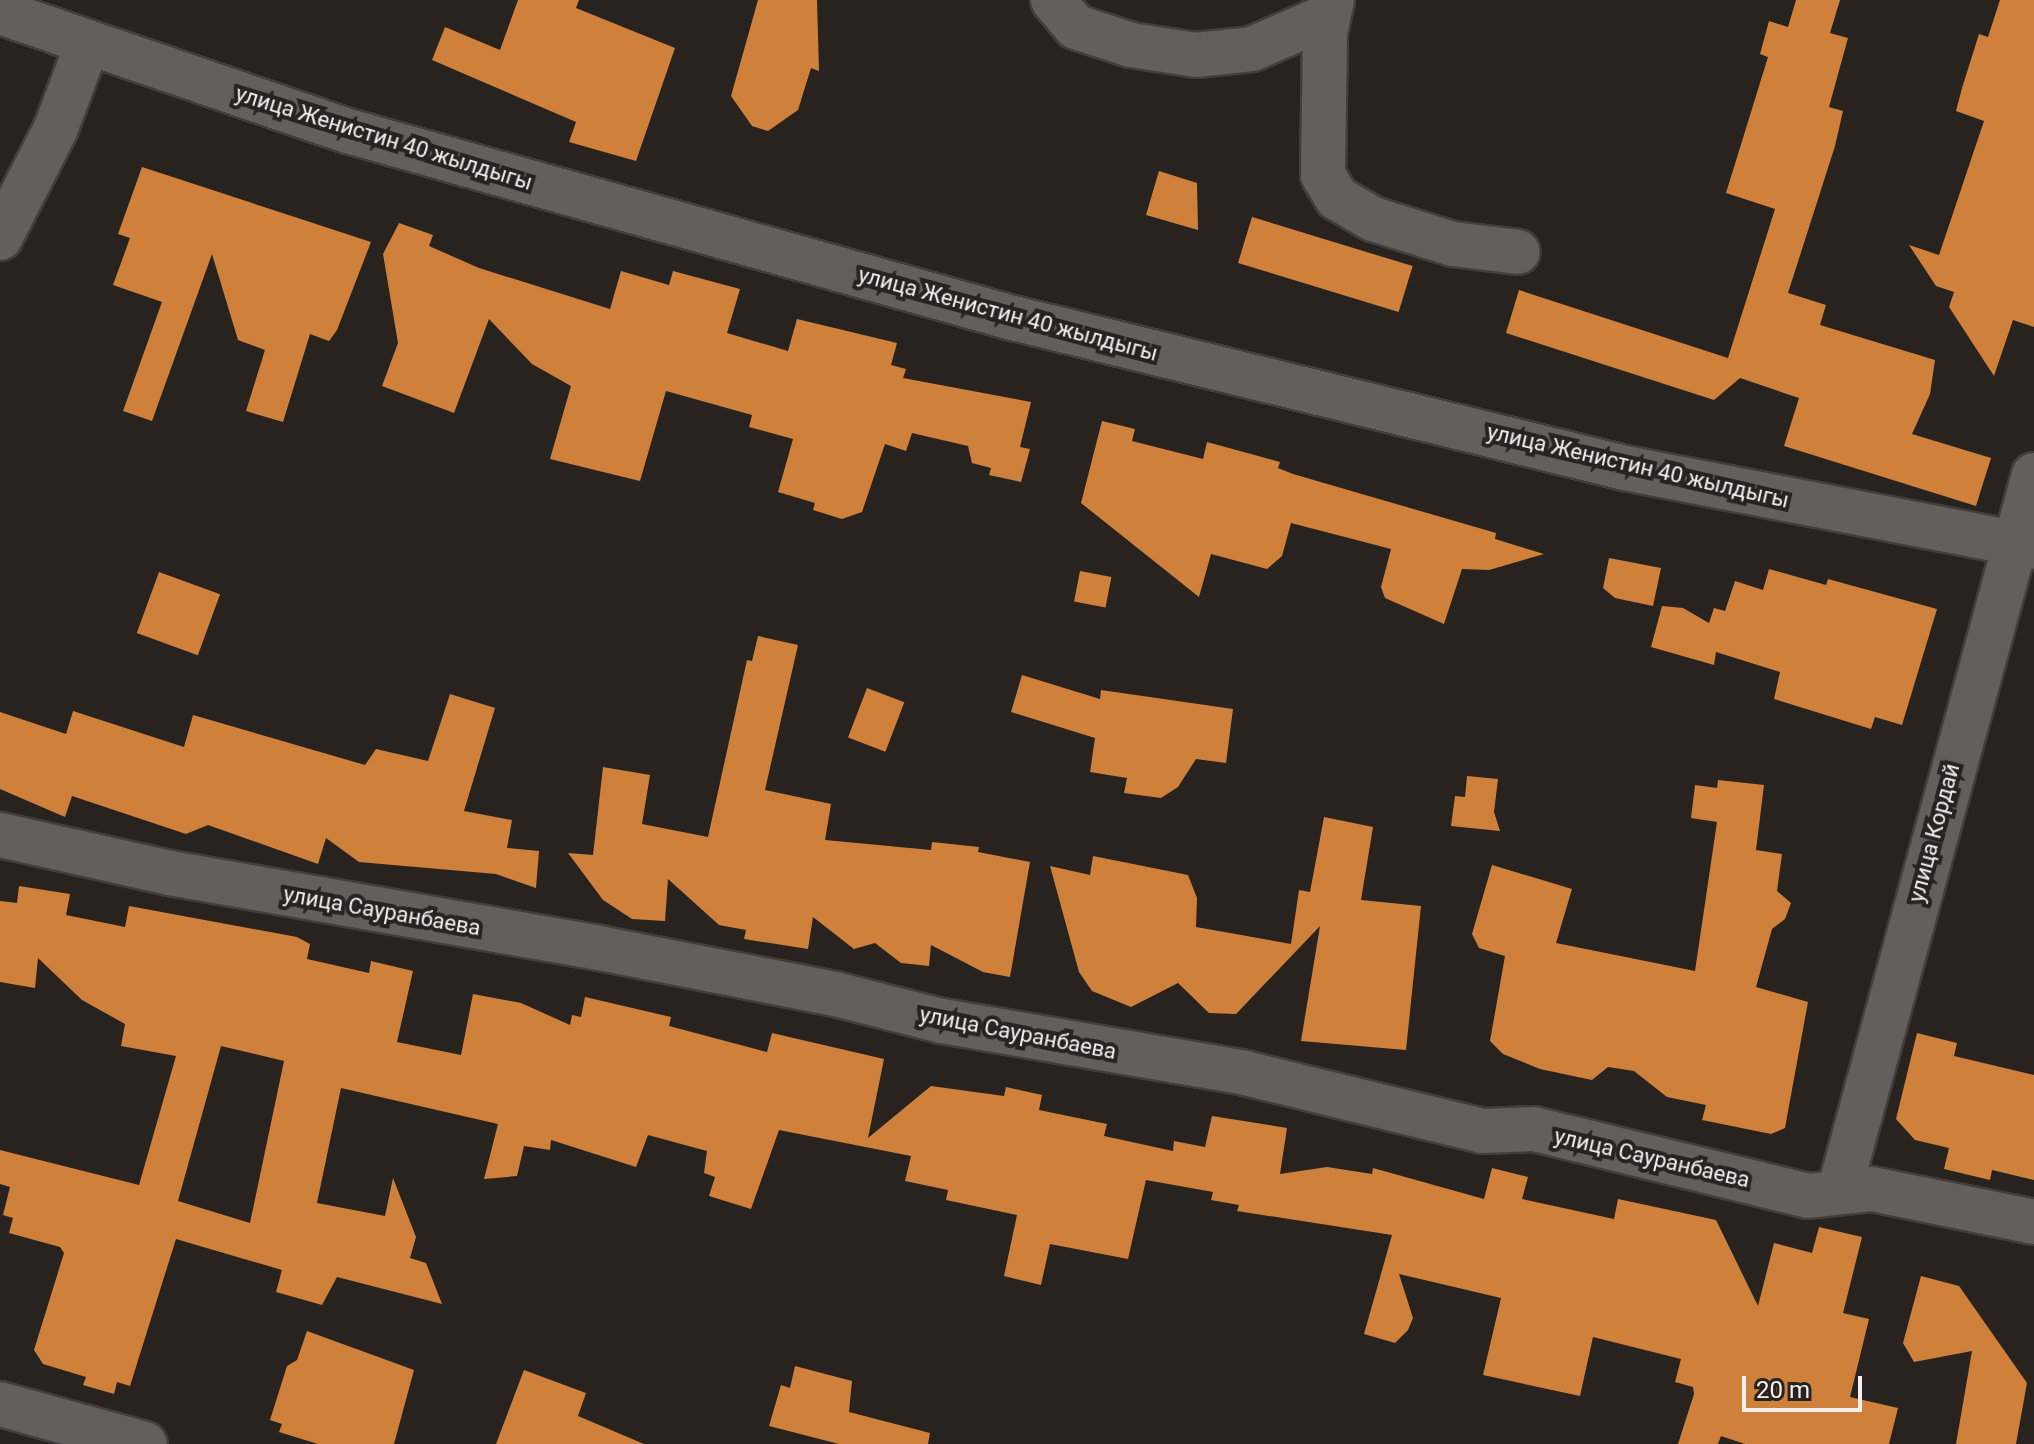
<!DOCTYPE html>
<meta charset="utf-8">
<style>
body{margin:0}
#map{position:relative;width:2034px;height:1444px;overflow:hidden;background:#28231f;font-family:Roboto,sans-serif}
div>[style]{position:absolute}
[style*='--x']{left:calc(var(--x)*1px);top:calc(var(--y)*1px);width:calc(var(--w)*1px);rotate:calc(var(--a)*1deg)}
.building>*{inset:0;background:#cf813c;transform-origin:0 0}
.roads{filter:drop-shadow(2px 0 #423e3b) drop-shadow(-2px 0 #423e3b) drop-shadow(0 2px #423e3b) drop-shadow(0 -2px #423e3b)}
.minor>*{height:44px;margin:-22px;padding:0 22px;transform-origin:22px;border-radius:22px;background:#655f5b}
span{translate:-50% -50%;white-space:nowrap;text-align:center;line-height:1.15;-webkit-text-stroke:8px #28231f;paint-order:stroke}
.street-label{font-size:22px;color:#f3f0ed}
.scale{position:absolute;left:1742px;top:1376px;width:120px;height:36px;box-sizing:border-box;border:4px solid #f3f0ed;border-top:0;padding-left:10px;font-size:24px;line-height:28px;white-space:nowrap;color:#f3f0ed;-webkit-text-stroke:6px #28231f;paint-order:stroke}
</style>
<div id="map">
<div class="building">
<i style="clip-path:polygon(518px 0,579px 0,576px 8px,675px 48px,636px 161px,569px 142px,576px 122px,432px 60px,445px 27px,500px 50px)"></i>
<i style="clip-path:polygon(758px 0,817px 0,819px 71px,811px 68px,798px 110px,768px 131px,752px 126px,731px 96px)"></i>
<i style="clip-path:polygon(1796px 0,1840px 0,1830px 33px,1848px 38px,1829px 107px,1843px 111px,1835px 146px,1788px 293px,1826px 305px,1820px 325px,1935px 360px,1930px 394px,1912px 434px,1991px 458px,1976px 506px,1784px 446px,1799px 398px,1740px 378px,1714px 400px,1506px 333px,1519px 290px,1728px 358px,1775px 209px,1726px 193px,1768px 57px,1760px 54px,1769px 21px,1788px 27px)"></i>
<i style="clip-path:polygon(2000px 0,2034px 0,2034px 327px,2013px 320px,1994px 376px,1949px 307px,1954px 292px,1936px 286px,1909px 245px,1939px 255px,1984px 121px,1956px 111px,1962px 88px,1979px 34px,1988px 37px)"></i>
<i style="clip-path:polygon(142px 167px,371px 242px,337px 330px,329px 341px,310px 334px,283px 422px,246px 411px,265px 350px,238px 340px,212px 254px,152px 421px,123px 411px,162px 302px,113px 285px,130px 238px,118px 234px)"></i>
<i style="clip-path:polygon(1159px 171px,1197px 183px,1198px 230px,1146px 215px)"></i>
<i style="left:1252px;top:217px;width:168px;height:48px;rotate:17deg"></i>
<i style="clip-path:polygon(399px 223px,433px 235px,429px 246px,479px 268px,610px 309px,621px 271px,669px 285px,673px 271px,740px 289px,727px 333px,788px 351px,797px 319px,897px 343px,891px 365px,906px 369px,903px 378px,1031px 402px,1020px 447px,1030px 449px,1021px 482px,989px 475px,991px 468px,972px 463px,968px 446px,912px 433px,906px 451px,885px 444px,862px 512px,842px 519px,813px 510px,815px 503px,778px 492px,793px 439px,749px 427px,752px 415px,666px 391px,640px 481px,550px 459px,571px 386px,532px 364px,489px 319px,454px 413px,382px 386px,398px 343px,383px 254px)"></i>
<i style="clip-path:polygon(1102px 421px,1135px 429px,1132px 441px,1203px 459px,1207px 442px,1280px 462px,1278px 468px,1293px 474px,1496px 533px,1495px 539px,1544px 554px,1489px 570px,1462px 569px,1444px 624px,1385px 598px,1381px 587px,1391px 549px,1291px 523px,1282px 556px,1267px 569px,1211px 554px,1199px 597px,1081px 503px)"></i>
<i style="clip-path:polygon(1609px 558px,1661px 568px,1653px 606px,1615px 598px,1603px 588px)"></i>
<i style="clip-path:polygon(1769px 569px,1826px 585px,1828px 579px,1937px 609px,1902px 725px,1875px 717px,1871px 729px,1774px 699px,1780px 672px,1716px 652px,1714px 665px,1651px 647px,1662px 606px,1683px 608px,1709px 623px,1714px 608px,1725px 611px,1735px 581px,1763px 590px)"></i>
<i style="left:1080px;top:571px;width:32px;height:31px;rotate:11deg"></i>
<i style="left:159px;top:572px;width:65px;height:65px;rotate:20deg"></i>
<i style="clip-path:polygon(758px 636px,798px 645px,765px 790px,831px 804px,825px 840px,931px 850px,932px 842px,979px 847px,978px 852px,1030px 862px,1010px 977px,983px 972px,931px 945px,929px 966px,901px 963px,875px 943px,854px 949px,813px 917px,808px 949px,744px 939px,746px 930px,719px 925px,668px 879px,665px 921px,632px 919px,603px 900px,568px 853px,593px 855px,603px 767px,650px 775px,642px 824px,708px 837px,747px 660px,752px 661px)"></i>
<i style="clip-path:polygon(1022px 675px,1100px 699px,1101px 690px,1233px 709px,1226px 763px,1196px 759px,1178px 787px,1161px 798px,1124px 793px,1127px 778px,1090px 772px,1095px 738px,1011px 712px)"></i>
<i style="left:867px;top:688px;width:40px;height:53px;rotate:21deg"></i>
<i style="clip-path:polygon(450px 694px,495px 708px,464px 811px,512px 820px,507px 848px,539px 851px,536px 888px,496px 874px,359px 862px,326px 838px,318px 864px,208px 825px,186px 834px,72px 796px,65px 817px,0 789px,0 712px,66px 734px,73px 711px,184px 747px,193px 715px,365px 765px,376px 749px,428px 761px)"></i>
<i style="clip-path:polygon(1467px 776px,1498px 779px,1494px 812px,1500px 831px,1451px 826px,1455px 796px,1465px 797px)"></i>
<i style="clip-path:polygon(1718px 780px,1764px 785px,1756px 850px,1782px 854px,1777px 891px,1791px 903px,1785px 919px,1772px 929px,1756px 987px,1808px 1002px,1785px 1128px,1771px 1134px,1702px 1120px,1706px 1105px,1667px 1097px,1634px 1071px,1608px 1067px,1592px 1080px,1540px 1069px,1503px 1054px,1490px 1041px,1505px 956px,1479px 948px,1472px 934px,1492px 865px,1572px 889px,1556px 943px,1695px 971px,1717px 822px,1691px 818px,1695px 785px,1717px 788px)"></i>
<i style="clip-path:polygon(1324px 817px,1373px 827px,1361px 900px,1421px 906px,1406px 1050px,1301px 1041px,1320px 926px,1236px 1014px,1209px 1013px,1178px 983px,1131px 1007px,1092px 991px,1079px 972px,1050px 866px,1090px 875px,1093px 856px,1188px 875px,1197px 898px,1196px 927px,1291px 944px,1299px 890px,1310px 892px)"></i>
<i style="clip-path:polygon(evenodd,19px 886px,70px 894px,66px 915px,125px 927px,129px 906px,297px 937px,310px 944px,307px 959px,369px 973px,371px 961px,413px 971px,397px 1042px,461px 1055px,473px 994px,521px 1003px,570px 1025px,572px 1015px,581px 1017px,585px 997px,671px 1017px,669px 1026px,767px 1052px,772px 1033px,884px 1059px,868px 1138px,931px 1086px,1004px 1096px,1006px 1087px,1042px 1095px,1039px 1110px,1107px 1124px,1104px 1136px,1173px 1151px,1174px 1141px,1205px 1147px,1212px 1116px,1287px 1128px,1280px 1174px,1327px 1167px,1372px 1174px,1373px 1168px,1484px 1199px,1492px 1168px,1528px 1177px,1522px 1199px,1614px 1219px,1618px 1199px,1716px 1220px,1758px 1306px,1774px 1243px,1812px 1253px,1819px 1227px,1862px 1237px,1843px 1313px,1869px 1319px,1850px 1397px,1898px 1408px,1889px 1444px,1745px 1444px,1721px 1436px,1718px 1444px,1678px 1444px,1694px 1394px,1693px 1387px,1675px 1382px,1681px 1359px,1593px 1337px,1580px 1396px,1483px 1375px,1501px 1298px,1399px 1274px,1413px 1318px,1408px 1330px,1395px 1343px,1364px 1334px,1392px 1235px,1237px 1211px,1239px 1205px,1211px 1200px,1213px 1192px,1146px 1180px,1128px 1259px,1050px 1244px,1041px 1285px,1004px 1276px,1017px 1215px,946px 1200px,948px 1190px,905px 1181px,911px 1156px,779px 1130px,751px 1209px,709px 1196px,715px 1177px,704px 1173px,707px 1151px,648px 1135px,636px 1167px,551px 1140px,550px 1150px,524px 1146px,517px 1176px,484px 1179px,498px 1124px,341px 1088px,317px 1203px,385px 1216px,393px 1178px,416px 1237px,410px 1258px,426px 1263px,442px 1304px,337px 1277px,322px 1305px,276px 1292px,282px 1270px,176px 1239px,130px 1386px,117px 1382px,114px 1394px,83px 1385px,86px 1377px,43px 1364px,34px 1350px,64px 1253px,60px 1247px,9px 1233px,13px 1218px,3px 1215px,10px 1187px,0 1184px,0 1150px,139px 1185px,176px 1056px,121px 1046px,125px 1024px,82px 1000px,38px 958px,35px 988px,0 982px,0 901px,17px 903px,19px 886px,221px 1046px,284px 1061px,250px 1223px,178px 1201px,221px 1046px)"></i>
<i style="clip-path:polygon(1917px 1033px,1957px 1043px,1954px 1056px,2034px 1075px,2034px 1180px,1992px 1170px,1990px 1180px,1944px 1169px,1949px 1148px,1915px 1140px,1896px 1119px)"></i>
<i style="clip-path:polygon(1921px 1276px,1959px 1286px,2027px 1383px,2016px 1444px,1956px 1444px,1972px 1351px,1914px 1362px,1903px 1343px)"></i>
<i style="clip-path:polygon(307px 1331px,414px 1370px,394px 1444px,318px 1444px,279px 1432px,282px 1424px,270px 1420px,287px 1366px,297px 1360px)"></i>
<i style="clip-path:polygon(795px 1366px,852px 1381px,849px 1412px,930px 1433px,928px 1444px,839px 1444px,769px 1426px,781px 1385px,790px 1388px)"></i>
<i style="clip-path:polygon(524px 1370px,586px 1393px,578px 1416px,644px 1444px,496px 1444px)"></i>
</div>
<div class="roads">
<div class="minor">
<i style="--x:1053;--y:0;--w:35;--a:50"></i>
<i style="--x:1076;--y:27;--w:58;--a:18.1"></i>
<i style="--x:1131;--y:45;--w:66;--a:8.7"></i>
<i style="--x:1196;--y:55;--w:56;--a:-6.1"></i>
<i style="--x:1252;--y:49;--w:83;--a:-23.5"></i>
<i style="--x:1332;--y:0;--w:33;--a:102"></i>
<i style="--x:1325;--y:32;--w:143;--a:90.8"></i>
<i style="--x:1323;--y:175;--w:27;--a:59"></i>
<i style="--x:1337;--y:198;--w:42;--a:30.3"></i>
<i style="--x:1373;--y:219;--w:84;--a:17.4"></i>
<i style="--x:1453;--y:244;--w:65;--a:7"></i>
<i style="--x:0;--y:12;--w:368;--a:18.9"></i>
<i style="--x:348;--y:131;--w:687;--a:15.72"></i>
<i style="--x:1009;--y:317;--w:634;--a:13.77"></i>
<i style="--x:1625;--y:468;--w:417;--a:10.9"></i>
<i style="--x:0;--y:238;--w:123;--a:-63"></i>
<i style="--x:56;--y:128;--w:89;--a:-69.5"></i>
<i style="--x:0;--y:835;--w:174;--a:12.6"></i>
<i style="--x:170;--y:873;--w:436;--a:9.9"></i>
<i style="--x:599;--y:948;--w:240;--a:11"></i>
<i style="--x:835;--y:994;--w:110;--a:14.2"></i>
<i style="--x:942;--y:1021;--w:307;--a:9.7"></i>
<i style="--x:1245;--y:1073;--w:245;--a:13.7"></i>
<i style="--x:1483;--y:1131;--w:51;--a:-2.2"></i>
<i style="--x:1534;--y:1129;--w:282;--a:13.7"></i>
<i style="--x:1808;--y:1196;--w:64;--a:-6.2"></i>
<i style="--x:1872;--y:1189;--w:165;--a:11.5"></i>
<i style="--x:1839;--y:1192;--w:743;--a:-74.79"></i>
<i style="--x:0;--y:1404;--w:150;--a:15.4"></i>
</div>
</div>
<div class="street-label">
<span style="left:384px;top:138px;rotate:17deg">улица Женистин 40 жылдыгы</span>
<span style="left:1008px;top:314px;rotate:15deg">улица Женистин 40 жылдыгы</span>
<span style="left:1638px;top:466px;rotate:13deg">улица Женистин 40 жылдыгы</span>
<span style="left:1934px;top:833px;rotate:-75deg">улица Кордай</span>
<span style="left:382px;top:911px;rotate:10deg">улица Сауранбаева</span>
<span style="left:1018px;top:1033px;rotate:11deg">улица Сауранбаева</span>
<span style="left:1652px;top:1158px;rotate:13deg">улица Сауранбаева</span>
</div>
<div class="scale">20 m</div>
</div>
